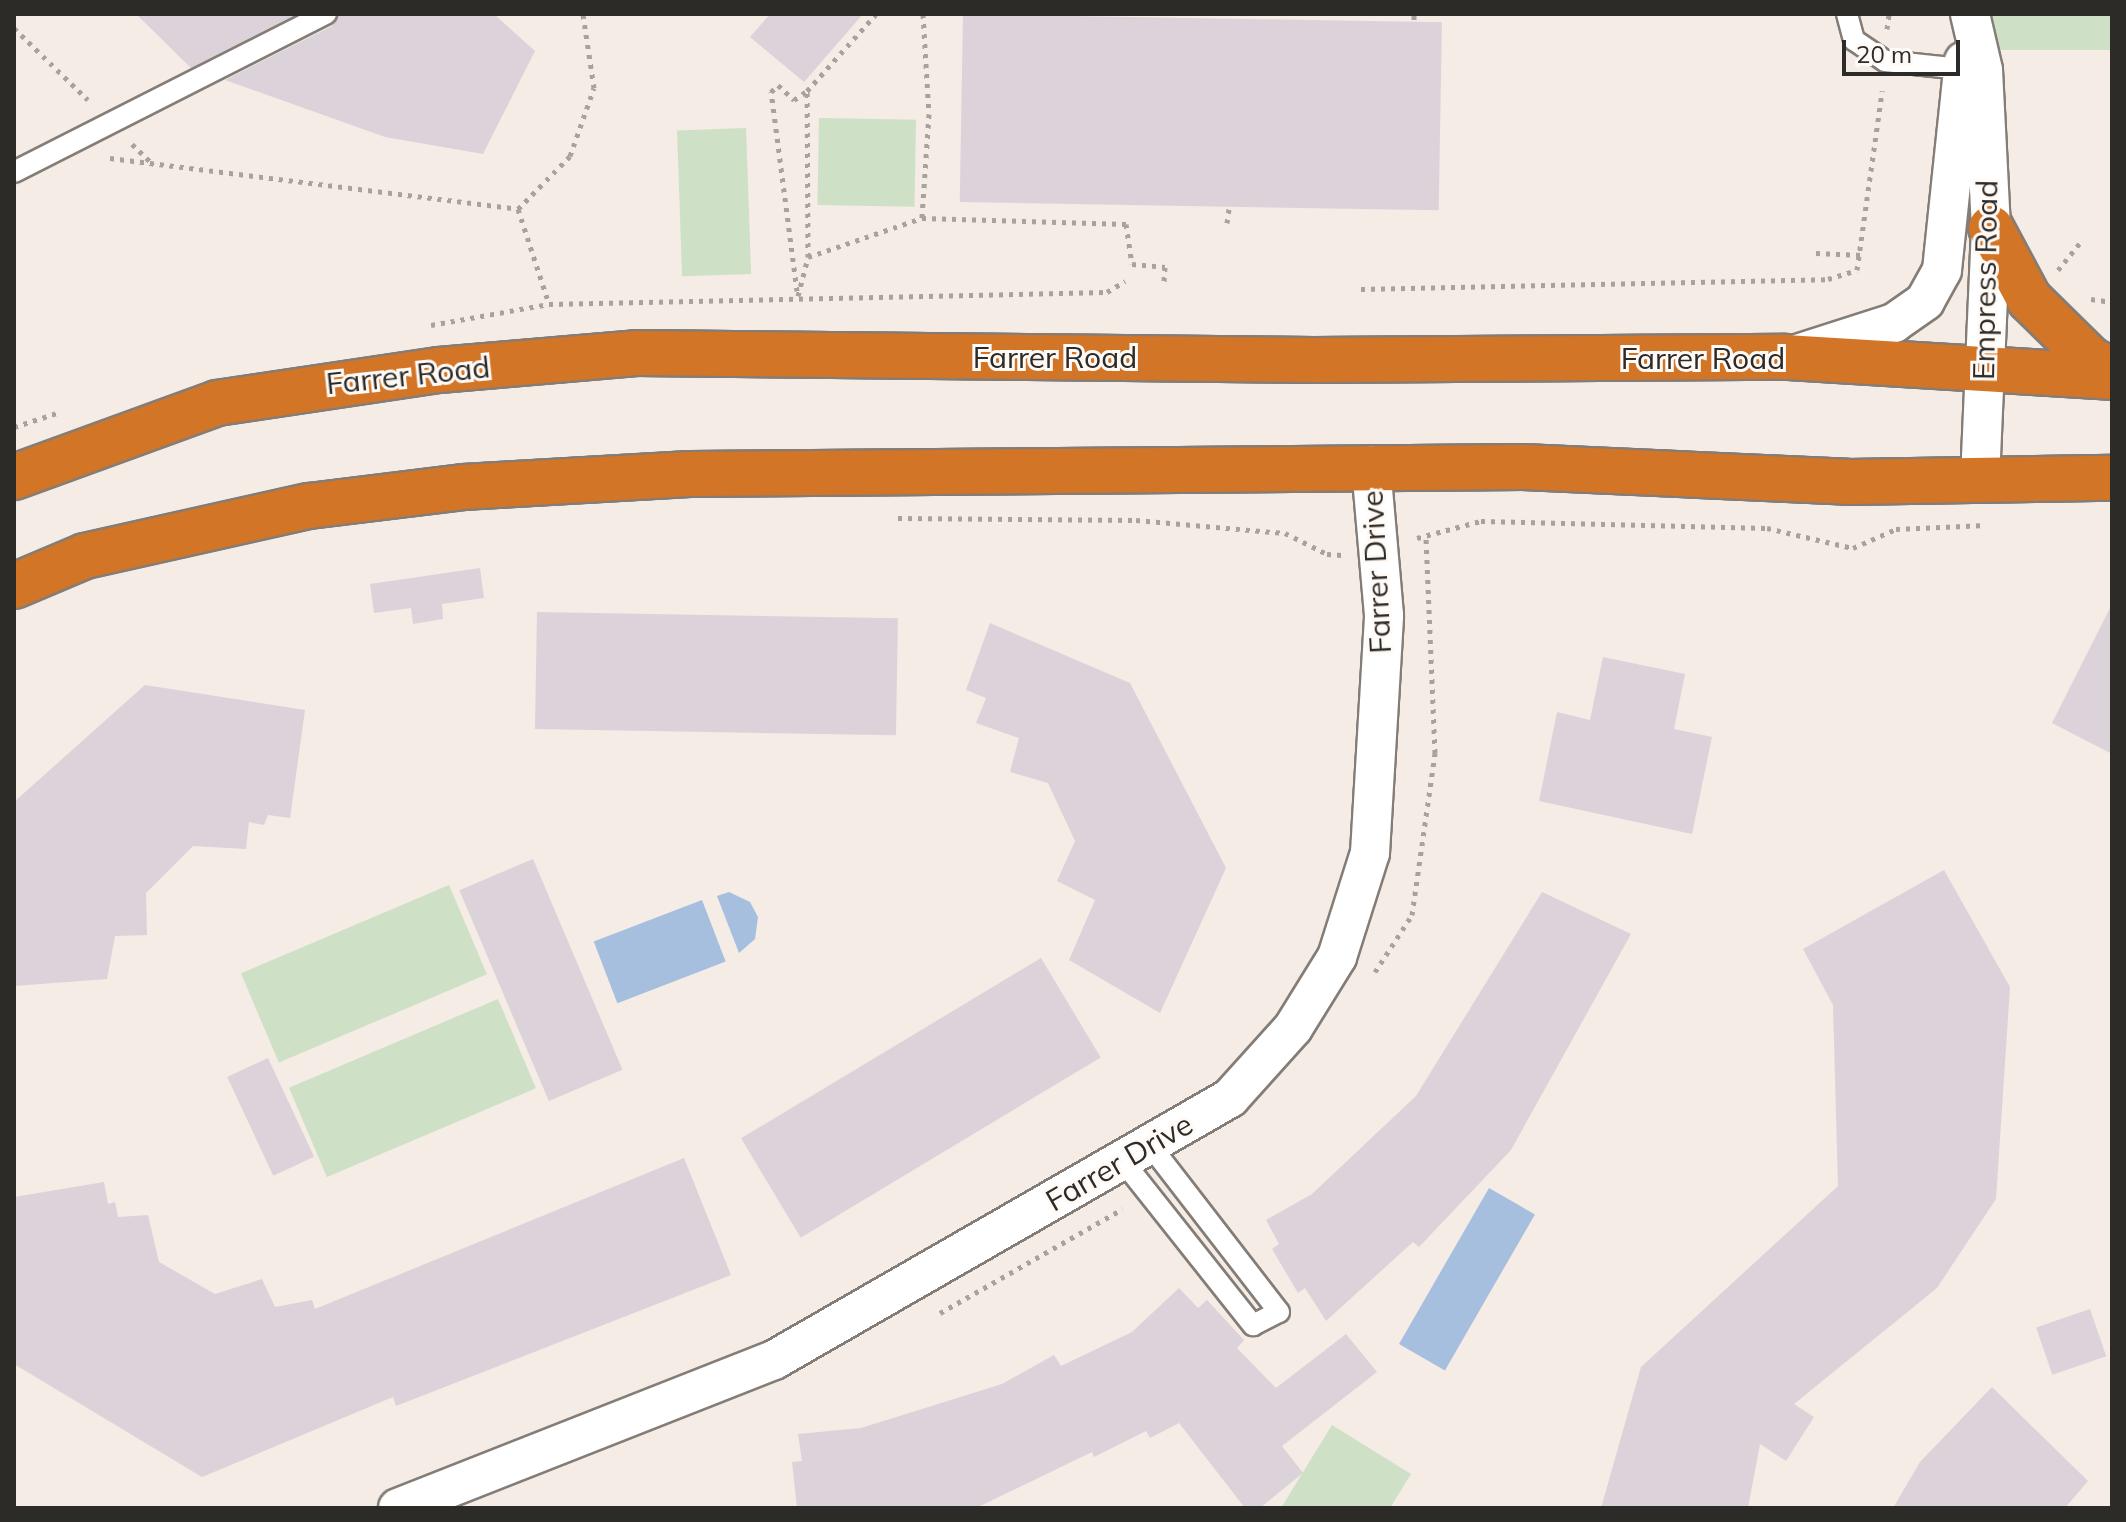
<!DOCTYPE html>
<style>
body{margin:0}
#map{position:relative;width:2126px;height:1522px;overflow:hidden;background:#f4ece5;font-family:Mulish,sans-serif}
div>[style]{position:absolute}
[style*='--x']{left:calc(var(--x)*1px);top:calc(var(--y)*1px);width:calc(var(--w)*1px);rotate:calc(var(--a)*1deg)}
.green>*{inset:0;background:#cee0c5;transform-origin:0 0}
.water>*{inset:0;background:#a6bfde;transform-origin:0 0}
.building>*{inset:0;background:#dbd3d9;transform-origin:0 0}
.path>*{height:5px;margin-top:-2.5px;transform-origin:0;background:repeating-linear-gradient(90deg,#a7a29c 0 4px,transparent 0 10px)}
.roads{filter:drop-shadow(2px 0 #847d77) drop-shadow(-2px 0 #847d77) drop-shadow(0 2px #847d77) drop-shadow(0 -2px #847d77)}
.lane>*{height:20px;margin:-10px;padding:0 10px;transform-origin:10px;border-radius:10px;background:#fff}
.street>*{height:38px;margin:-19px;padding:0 19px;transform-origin:19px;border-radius:19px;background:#fff}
.highway>*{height:44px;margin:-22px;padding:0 22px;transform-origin:22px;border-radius:22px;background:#d37527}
span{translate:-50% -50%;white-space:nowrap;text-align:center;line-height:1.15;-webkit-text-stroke:6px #fffaf6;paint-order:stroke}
.street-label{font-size:30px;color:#2d2b28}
.frame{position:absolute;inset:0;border:16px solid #2d2b28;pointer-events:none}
.scale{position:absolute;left:1842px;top:40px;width:118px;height:36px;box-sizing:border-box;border:4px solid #2d2b28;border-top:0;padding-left:10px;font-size:24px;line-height:28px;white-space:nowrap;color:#2d2b28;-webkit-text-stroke:6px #fffaf6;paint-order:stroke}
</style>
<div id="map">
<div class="green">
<i style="left:1982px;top:14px;width:130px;height:36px"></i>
<i style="left:819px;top:118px;width:97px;height:87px;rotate:1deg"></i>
<i style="left:746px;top:128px;width:146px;height:69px;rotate:88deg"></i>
<i style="left:449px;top:885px;width:97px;height:226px;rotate:67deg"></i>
<i style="left:498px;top:999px;width:97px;height:227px;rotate:67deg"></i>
<i style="clip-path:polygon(1332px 1425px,1411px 1474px,1390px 1508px,1281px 1508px)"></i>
</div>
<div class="water">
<i style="clip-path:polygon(729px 892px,750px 902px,758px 917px,755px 939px,739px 953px,717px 896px)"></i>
<i style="left:702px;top:900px;width:66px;height:116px;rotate:69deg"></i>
<i style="left:1489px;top:1188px;width:53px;height:180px;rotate:30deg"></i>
</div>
<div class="building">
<i style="clip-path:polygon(136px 14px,297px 14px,191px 68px)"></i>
<i style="clip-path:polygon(339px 14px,494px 14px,535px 51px,483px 154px,385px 137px,225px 80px,332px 26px)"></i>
<i style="clip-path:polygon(770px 14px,863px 14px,804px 82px,750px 37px)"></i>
<i style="left:963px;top:14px;width:479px;height:188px;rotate:1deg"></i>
<i style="clip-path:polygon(480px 568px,484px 598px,442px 604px,443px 619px,413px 624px,411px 608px,374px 613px,370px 584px)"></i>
<i style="clip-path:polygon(2112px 604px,2112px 754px,2052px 723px)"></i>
<i style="left:537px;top:612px;width:361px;height:117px;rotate:1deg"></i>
<i style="clip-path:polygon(990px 623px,1130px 683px,1226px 868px,1160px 1013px,1069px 960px,1095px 900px,1057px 881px,1075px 841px,1048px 783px,1010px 772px,1019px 738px,976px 723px,986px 698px,966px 690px)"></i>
<i style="clip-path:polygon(1603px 657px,1685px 674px,1674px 729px,1712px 737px,1692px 834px,1539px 801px,1557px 712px,1590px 720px)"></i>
<i style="clip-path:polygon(145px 685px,305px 710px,290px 818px,268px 815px,264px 825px,249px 822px,246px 849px,193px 846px,146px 893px,147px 935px,115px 936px,107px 979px,14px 986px,14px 802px)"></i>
<i style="left:533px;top:859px;width:229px;height:80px;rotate:67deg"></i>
<i style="clip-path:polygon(1944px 870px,2010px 987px,1996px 1199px,1937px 1288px,1794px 1404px,1814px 1417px,1786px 1461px,1760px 1444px,1748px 1508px,1601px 1508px,1641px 1367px,1838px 1186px,1833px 1005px,1803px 949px)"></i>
<i style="clip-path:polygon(1542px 892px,1631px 934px,1511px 1150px,1419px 1247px,1413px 1242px,1326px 1321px,1305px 1288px,1298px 1293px,1272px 1249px,1279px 1244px,1266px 1220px,1312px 1194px,1416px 1096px)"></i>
<i style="left:1041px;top:958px;width:116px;height:350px;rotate:59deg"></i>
<i style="left:268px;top:1058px;width:109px;height:45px;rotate:65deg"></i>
<i style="clip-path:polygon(684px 1158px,731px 1275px,396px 1406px,393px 1397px,202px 1477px,14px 1364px,14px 1197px,104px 1182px,108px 1204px,115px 1202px,118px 1217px,148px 1215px,159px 1262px,215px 1294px,262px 1279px,275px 1307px,312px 1300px,315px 1309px)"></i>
<i style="clip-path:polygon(1179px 1288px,1198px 1308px,1207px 1300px,1244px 1340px,1237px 1348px,1276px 1388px,1346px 1334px,1377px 1372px,1282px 1446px,1303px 1473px,1260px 1508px,1245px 1508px,1179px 1423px,1150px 1438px,1146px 1431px,1094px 1457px,1092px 1452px,976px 1508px,797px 1508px,792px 1462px,802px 1461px,798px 1434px,861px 1428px,1002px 1384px,1054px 1355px,1061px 1366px,1132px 1332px)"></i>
<i style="left:2090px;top:1309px;width:50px;height:57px;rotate:71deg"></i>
<i style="clip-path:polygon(1992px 1387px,2088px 1481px,2065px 1508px,1893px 1508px,1920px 1462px)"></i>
</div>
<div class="path">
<i style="--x:923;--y:14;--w:100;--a:86.6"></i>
<i style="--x:929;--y:114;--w:104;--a:93.9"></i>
<i style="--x:922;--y:218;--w:204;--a:1.7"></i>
<i style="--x:1126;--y:224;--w:40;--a:81.5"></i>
<i style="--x:1132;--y:264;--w:33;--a:5"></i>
<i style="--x:1165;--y:267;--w:16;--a:94"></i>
<i style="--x:1414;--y:20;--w:6;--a:-90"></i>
<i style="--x:14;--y:28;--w:103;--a:44.2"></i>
<i style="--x:1887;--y:29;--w:15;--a:-82"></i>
<i style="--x:132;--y:144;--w:30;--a:44"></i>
<i style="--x:110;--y:158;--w:411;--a:7.1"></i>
<i style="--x:518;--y:209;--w:74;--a:-45.5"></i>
<i style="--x:570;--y:156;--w:72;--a:-70.6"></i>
<i style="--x:594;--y:88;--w:75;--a:-98.5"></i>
<i style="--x:518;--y:209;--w:100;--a:71.9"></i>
<i style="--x:1227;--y:223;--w:15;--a:-82"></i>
<i style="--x:1816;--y:253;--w:46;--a:2.5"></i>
<i style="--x:808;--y:257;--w:120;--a:-18.9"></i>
<i style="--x:2058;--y:270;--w:35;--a:-51"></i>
<i style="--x:1361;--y:289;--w:467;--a:-1.2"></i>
<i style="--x:1828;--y:279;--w:30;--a:-17"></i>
<i style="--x:1857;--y:270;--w:181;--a:-82"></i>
<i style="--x:797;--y:291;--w:201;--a:-97.4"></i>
<i style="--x:771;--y:92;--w:10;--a:-45"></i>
<i style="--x:778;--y:85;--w:22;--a:43"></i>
<i style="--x:794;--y:100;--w:16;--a:-35"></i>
<i style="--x:798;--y:296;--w:40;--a:-75.6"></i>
<i style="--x:808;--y:257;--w:166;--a:-90.3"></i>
<i style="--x:807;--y:91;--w:103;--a:-48.1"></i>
<i style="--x:2091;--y:299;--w:21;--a:8"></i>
<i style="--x:431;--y:325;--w:120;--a:-10.1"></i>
<i style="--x:549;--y:304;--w:558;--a:-1.23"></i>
<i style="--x:1107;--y:292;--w:21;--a:-31"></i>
<i style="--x:14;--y:427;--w:48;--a:-18.1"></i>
<i style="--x:898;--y:518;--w:238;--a:0.5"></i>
<i style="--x:1136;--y:520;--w:150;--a:5"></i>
<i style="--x:1285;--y:533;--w:47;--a:26.6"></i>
<i style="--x:1327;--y:554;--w:15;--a:4"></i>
<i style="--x:1417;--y:538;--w:66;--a:-14.9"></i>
<i style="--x:1481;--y:521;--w:286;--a:1.4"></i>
<i style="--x:1767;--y:528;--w:88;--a:13.1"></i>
<i style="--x:1853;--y:548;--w:47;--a:-23.8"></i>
<i style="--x:1896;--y:529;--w:90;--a:-2.5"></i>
<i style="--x:1375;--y:972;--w:68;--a:-57"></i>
<i style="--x:1412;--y:915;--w:164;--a:-81.9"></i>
<i style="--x:1435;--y:753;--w:219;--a:-92.4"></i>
<i style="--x:940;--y:1313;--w:210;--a:-29.7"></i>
</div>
<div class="roads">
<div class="lane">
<i style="--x:1847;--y:14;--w:27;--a:75"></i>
<i style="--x:1854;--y:40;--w:37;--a:34"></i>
<i style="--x:1885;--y:61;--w:86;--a:6"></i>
<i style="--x:14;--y:172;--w:350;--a:-26.9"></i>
<i style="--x:1122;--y:1160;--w:211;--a:51.6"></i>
<i style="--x:1253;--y:1325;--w:29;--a:-27"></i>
<i style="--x:1279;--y:1312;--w:211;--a:-127.7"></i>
</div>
<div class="street">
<i style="--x:1970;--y:14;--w:57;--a:76.9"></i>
<i style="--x:1983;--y:70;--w:158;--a:87.1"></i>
<i style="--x:1991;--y:228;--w:251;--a:92.5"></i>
<i style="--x:1800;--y:353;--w:99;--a:-17.7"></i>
<i style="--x:1894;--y:323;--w:38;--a:-35"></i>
<i style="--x:1925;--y:301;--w:35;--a:-61"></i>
<i style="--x:1942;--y:270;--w:210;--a:-84"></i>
<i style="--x:398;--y:1508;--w:404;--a:-21.5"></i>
<i style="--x:774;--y:1360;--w:526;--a:-29.88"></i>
<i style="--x:1230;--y:1098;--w:94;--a:-48"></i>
<i style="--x:1293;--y:1028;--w:84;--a:-58.2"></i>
<i style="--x:1337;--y:957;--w:109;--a:-72.4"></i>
<i style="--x:1370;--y:853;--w:238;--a:-86.6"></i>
<i style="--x:1384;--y:615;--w:150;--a:-95"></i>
</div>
<div class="highway">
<i style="--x:1991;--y:228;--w:81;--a:61.8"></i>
<i style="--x:2029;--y:299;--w:86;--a:44.5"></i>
<i style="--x:2090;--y:359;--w:25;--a:29"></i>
<i style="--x:14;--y:477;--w:216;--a:-20"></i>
<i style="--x:217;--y:403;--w:224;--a:-8.5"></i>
<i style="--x:439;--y:370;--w:198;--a:-4.9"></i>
<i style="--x:636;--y:353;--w:678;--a:0.59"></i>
<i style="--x:1314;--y:360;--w:472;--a:-0.4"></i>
<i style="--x:1786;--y:357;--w:327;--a:3.5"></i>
<i style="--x:14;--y:586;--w:77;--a:-22.9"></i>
<i style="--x:85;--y:556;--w:230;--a:-12.6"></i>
<i style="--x:309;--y:506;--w:155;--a:-7"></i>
<i style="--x:463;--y:487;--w:227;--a:-3.3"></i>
<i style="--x:690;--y:474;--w:833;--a:-0.48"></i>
<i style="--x:1523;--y:467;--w:325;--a:2.6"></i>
<i style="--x:1848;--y:482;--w:264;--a:-0.9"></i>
</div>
</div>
<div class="street-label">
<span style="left:1985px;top:280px;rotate:-89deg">Empress Road</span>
<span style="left:1055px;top:357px">Farrer Road</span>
<span style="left:1703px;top:358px">Farrer Road</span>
<span style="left:408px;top:375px;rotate:-6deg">Farrer Road</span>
<span style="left:1376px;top:572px;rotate:-93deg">Farrer Drive</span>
<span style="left:1119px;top:1162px;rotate:-30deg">Farrer Drive</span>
</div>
<div class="frame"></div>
<div class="scale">20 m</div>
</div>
